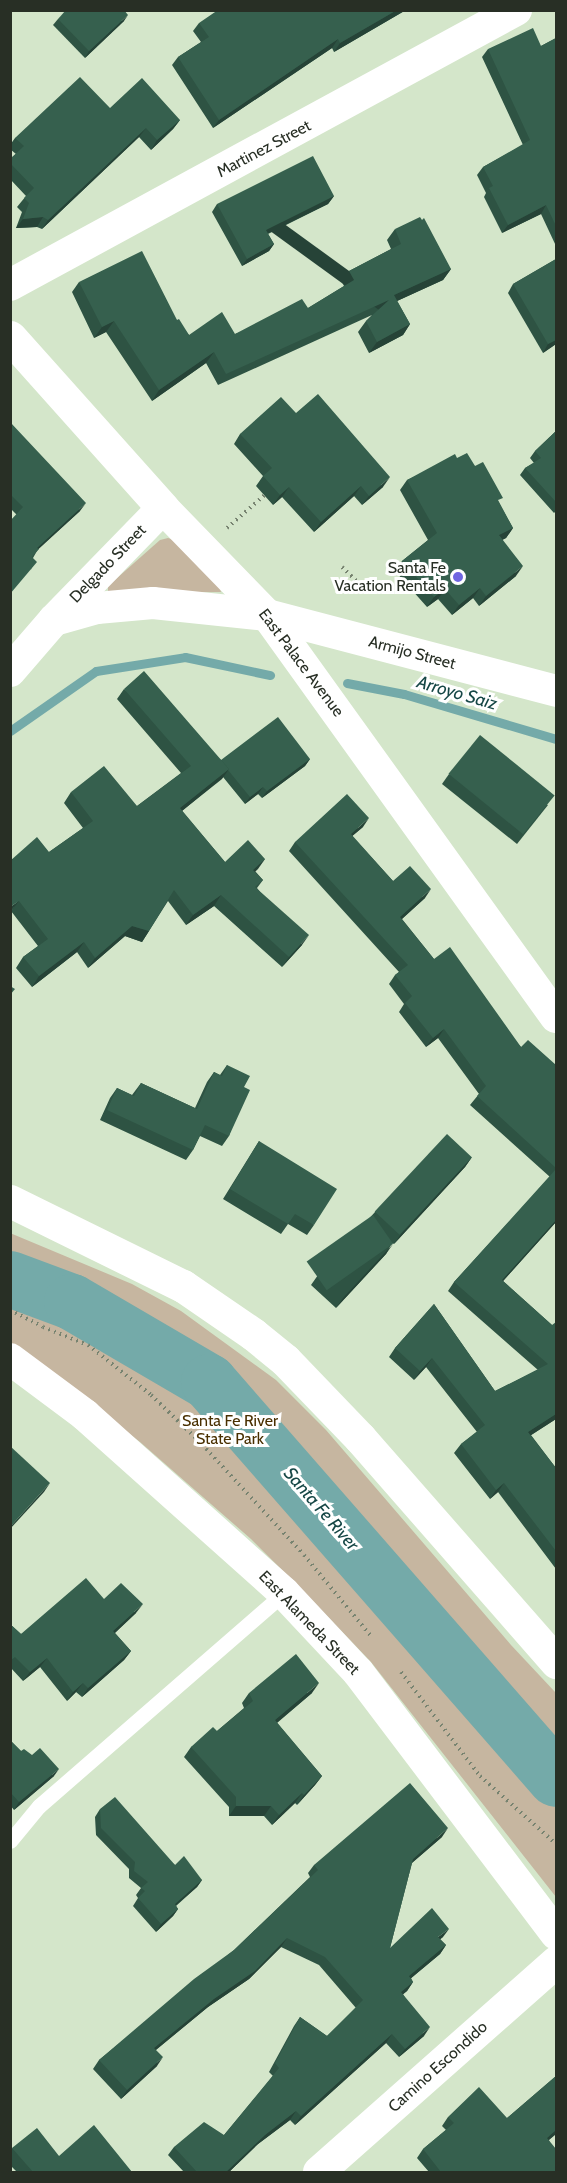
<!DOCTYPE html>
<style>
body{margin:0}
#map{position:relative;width:567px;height:2183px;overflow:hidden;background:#d4e6ca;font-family:Cabin,sans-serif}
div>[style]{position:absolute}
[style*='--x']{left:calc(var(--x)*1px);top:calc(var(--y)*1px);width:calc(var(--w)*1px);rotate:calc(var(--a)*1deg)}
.green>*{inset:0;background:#c6b6a0}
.stream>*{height:9px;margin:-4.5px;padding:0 4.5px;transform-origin:4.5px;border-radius:4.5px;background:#74aaa9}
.river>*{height:56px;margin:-28px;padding:0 28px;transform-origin:28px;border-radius:28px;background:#74aaa9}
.path>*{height:4px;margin-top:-2px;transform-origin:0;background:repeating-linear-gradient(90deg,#778370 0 1.5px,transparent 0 6px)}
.lane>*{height:15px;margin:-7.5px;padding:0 7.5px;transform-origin:7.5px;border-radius:7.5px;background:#fff}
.street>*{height:32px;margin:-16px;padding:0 16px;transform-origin:16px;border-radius:16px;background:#fff}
.secondary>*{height:33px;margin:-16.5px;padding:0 16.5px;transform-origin:16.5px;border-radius:16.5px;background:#fff}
.wall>*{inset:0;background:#2e5343}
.shaded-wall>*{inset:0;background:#264337;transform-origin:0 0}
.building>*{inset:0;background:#36604e;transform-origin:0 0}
.dots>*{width:16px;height:16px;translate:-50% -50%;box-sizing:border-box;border:3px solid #fff;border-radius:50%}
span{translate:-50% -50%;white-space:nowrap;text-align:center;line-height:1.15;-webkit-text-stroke:6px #fff;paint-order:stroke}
.street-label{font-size:16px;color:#282f25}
.poi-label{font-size:16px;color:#282f25}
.right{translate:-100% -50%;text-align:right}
.park-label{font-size:16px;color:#492f00}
.water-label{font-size:18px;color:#164746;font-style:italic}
.frame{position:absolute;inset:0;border:12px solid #282f25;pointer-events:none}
</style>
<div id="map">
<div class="green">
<i style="clip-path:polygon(168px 538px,177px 541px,219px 585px,221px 592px,108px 593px,108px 586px,160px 540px)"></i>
<i style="clip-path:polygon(10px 1233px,132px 1284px,181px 1311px,276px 1380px,326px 1430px,511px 1645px,556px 1693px,556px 1897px,371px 1662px,308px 1596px,251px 1539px,140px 1442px,11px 1343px)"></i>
</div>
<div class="stream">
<i style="--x:347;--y:683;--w:58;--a:10.9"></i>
<i style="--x:404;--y:694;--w:159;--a:16.5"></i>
<i style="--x:10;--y:731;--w:105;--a:-34.9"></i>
<i style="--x:96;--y:671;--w:90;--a:-8.9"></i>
<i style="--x:185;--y:657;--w:87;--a:12"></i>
</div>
<div class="river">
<i style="--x:10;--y:1279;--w:66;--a:20.4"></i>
<i style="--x:72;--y:1302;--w:159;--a:30.3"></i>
<i style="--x:209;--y:1382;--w:527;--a:48.84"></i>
</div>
<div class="path">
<i style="--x:227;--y:528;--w:53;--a:-41.2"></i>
<i style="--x:342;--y:567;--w:30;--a:44"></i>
<i style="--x:10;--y:1310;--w:37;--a:27"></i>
<i style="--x:43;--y:1327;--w:48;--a:21.8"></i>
<i style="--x:88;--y:1345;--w:80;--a:38.4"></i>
<i style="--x:151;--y:1395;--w:65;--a:43.8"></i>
<i style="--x:198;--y:1440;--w:156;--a:47.3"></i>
<i style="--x:304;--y:1555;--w:105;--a:50.4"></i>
<i style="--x:401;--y:1672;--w:131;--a:52.8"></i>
<i style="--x:480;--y:1776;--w:102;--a:41.8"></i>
</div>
<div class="lane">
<i style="--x:10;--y:1841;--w:45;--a:-50.4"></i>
<i style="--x:39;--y:1806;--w:325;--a:-41"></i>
</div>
<div class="street">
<i style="--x:10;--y:285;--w:576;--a:-28.52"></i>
<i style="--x:54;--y:620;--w:45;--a:-15.6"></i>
<i style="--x:97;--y:608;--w:56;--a:-5.1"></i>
<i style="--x:153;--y:603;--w:115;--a:6"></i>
<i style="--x:267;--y:615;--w:299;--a:14.7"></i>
<i style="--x:10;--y:671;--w:67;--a:-49.2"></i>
<i style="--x:54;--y:620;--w:156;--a:-45.8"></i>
<i style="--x:163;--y:508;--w:149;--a:45.8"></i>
<i style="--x:267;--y:615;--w:495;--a:54.3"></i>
<i style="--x:10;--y:1359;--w:94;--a:36.7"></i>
<i style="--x:85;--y:1415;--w:267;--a:41.8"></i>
<i style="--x:284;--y:1593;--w:108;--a:46.9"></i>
<i style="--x:358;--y:1672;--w:328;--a:52.9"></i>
<i style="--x:319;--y:2172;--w:317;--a:-41.5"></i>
</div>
<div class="secondary">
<i style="--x:10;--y:337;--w:229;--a:48.2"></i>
<i style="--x:10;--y:1201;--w:193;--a:26.2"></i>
<i style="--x:183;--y:1286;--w:85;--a:34.4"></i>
<i style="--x:253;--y:1334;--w:41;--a:39.1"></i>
<i style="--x:285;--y:1360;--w:108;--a:46.1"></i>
<i style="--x:360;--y:1438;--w:298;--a:48.8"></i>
</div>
<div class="wall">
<i style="clip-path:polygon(406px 10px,334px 52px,332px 48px,213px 128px,172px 65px,178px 57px,201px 42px,193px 31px,199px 23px)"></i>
<i style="clip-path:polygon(58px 19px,124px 21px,85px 58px,53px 25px)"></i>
<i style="clip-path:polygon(556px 38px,556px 246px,541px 214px,502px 233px,484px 197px,486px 193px,477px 175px,483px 167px,523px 145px,482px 57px,488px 49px,541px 46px)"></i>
<i style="clip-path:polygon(110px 108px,180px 120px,173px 129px,151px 150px,139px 137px,42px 229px,37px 227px,16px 228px,22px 212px,17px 207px,26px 196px,10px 179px,10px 159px,16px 154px,10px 149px,10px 145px,15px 138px)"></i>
<i style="clip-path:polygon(334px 196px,328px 204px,268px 234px,274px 244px,269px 251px,242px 266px,212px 212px,217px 204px)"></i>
<i style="clip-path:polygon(395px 229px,451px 269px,443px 280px,397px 301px,410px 324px,403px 335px,369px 353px,358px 332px,366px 321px,372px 315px,218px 385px,206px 363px,152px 401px,106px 332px,94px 338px,72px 292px,79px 282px,177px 320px,189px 335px,235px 334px,308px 308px,344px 286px,342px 282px,349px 271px,391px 249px,387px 240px)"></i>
<i style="clip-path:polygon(556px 259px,556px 344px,543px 353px,508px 293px,513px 284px)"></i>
<i style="clip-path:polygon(296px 413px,383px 487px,362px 505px,354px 496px,314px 532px,282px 497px,273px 505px,256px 486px,263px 476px,234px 444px,240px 434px)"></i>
<i style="clip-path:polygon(10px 422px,80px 511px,38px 549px,33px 558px,31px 570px,17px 515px,10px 508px)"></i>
<i style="clip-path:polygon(556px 431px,556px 511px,554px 513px,520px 475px,525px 468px,534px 463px,530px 458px,535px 451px)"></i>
<i style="clip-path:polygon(457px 458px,475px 466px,499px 503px,513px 528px,506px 538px,502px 540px,516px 576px,479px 606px,473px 598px,452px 615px,438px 599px,427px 607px,395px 571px,402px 561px,428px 540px,400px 490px,407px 480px)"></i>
<i style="clip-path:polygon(124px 689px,221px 760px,310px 759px,305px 766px,262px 798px,258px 794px,245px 804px,223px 777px,182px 811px,225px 862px,265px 859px,255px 871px,263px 880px,257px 888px,302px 945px,282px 967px,214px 906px,186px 925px,168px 901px,142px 942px,125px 936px,88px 968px,77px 952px,32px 987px,16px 968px,23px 957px,38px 946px,11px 911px,49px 852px,83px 828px,64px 803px,71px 792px,137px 806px,181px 773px,117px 699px)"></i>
<i style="clip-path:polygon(449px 774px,548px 805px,517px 844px,442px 784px)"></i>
<i style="clip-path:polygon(363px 827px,352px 836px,393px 881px,425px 898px,402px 919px,434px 959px,521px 1047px,556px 1065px,556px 1222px,503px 1281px,552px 1325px,556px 1419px,531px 1435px,556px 1468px,556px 1569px,498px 1492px,490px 1499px,454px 1453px,461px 1444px,477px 1432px,426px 1367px,414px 1380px,389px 1357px,395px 1348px,434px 1304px,495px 1391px,538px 1370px,448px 1291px,454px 1282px,550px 1177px,470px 1105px,479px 1094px,438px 1038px,426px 1047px,399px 1012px,404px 1004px,389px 984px,395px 975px,399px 972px,289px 851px,295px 842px)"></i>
<i style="clip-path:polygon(227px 1065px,244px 1087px,229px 1136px,222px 1146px,200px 1136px,193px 1150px,186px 1160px,100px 1120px,110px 1098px,117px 1088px,132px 1095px,141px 1083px,195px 1108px,207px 1082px,214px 1072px,220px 1075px)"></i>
<i style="clip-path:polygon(259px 1141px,314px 1225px,307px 1235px,288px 1224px,281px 1234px,223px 1199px)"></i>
<i style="clip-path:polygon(472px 1157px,465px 1167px,394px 1244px,392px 1243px,386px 1254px,336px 1308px,311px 1285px,318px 1275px,375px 1212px)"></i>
<i style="clip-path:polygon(104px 1599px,136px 1613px,115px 1633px,131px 1651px,124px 1660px,82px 1697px,76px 1692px,67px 1701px,40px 1667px,23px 1681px,10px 1667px,10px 1624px,21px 1634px)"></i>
<i style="clip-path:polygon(249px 1693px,312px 1693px,277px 1723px,322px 1776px,315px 1785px,297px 1805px,295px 1803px,272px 1825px,264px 1816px,229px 1816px,229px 1807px,184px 1757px,191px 1747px,217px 1731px,244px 1708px,242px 1703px)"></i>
<i style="clip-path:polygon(10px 1740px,21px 1751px,54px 1776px,14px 1810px,10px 1805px)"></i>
<i style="clip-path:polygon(100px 1809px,175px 1865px,202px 1880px,197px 1887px,176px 1906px,178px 1909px,173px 1916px,156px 1932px,133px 1906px,138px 1898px,136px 1895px,141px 1888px,129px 1878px,129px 1869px,96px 1835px,95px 1817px)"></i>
<i style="clip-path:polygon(442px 1837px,412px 1863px,390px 1948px,443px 1937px,440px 1939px,446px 1945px,440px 1954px,411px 1978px,413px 1982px,407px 1991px,403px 1994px,424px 2036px,399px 2057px,386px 2043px,295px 2125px,290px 2120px,258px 2144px,229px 2172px,184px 2172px,168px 2155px,174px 2147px,224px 2135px,273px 2076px,269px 2072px,294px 2026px,300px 2017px,327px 2036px,356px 2008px,319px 1965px,281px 1947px,249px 1979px,208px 2007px,156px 2050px,157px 2066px,121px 2099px,93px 2069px,99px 2060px,234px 1950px,310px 1877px,308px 1873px,314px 1865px)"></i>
<i style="clip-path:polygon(556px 2076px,556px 2134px,549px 2140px,556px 2172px,429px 2172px,417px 2158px,423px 2149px,446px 2130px,442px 2126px,448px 2117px,507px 2118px)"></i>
<i style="clip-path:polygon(12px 2148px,59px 2156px,132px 2172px,17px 2172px,10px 2165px,10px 2150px)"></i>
</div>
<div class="shaded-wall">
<i style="clip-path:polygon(397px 10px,406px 10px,334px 52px,340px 43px)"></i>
<i style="clip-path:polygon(128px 15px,124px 21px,85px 58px,89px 51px)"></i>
<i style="clip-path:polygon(338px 39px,332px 48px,213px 128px,219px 120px)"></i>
<i style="clip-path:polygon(180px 120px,173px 129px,151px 150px,157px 140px)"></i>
<i style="clip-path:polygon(146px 128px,139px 137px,42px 229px,48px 220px)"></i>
<i style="clip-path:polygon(334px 196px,328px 204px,260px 237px,266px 230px)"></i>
<i style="clip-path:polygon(546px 205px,541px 214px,502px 233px,508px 225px)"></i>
<i style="clip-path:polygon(43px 217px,37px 227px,16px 228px,23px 219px)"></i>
<i style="clip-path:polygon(274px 244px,269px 251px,242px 266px,247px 259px)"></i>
<i style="clip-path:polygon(451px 269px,443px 280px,386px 306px,394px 295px)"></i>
<i style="left:389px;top:300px;width:14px;height:179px;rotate:126deg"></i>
<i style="clip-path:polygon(114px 321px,106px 332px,94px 338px,102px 327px)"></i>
<i style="clip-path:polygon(410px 324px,403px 335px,369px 353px,377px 342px)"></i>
<i style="clip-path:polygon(556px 340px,556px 344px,543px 353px,548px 344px)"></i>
<i style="clip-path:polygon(214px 352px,206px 363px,152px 401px,159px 390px)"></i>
<i style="clip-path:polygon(390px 477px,383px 487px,362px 505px,369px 496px)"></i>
<i style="clip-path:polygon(361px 486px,354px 496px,314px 532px,321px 522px)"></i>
<i style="clip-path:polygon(289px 487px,282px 497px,273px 505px,280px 495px)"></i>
<i style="clip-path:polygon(86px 503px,80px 511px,31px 556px,37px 548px)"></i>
<i style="clip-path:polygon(513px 528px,506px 538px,492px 545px,499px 535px)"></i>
<i style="clip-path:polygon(523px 566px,516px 576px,479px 606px,486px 596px)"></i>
<i style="clip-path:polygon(480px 588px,473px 598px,452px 615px,459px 605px)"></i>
<i style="clip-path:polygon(445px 589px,438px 599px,427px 607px,434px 597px)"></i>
<i style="clip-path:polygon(310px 759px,305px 766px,262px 798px,267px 791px)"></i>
<i style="clip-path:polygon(229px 769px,222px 779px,173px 818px,180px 808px)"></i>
<i style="clip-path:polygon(263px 787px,258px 794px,245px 804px,250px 797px)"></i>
<i style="clip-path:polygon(369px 818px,363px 827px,344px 843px,351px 834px)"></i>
<i style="clip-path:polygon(265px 859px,258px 869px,246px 880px,253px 870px)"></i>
<i style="clip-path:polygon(431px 889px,425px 898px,394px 926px,400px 917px)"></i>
<i style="clip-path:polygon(221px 895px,214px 906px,186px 925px,193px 915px)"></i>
<i style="clip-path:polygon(19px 901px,11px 911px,10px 912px,10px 907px)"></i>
<i style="clip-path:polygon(132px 926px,149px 931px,142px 942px,125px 936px,88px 968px,95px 958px)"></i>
<i style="clip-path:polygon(309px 935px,302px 945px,282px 967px,289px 957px)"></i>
<i style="clip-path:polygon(84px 942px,77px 952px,32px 987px,39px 976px)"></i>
<i style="clip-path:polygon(444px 1029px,438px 1038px,426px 1047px,433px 1038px)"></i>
<i style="clip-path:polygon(472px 1157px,465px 1167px,394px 1244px,401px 1234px)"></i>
<i style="clip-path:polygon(556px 1220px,556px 1222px,496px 1289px,502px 1280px)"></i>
<i style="clip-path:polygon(393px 1244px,386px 1254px,336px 1308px,343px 1298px)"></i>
<i style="clip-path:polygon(432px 1358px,426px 1367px,414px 1380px,420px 1371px)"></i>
<i style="clip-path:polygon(556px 1414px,556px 1419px,522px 1441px,528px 1432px)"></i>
<i style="clip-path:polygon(50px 1483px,44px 1492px,10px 1529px,10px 1527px)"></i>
<i style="clip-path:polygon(504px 1483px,498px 1492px,490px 1499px,496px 1490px)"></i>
<i style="clip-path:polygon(143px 1604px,136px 1613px,107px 1640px,113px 1631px)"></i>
<i style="clip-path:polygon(131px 1651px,124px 1660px,82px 1697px,88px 1688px)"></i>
<i style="clip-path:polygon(47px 1658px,40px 1667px,23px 1681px,30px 1672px)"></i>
<i style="clip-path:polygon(83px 1683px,76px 1692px,67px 1701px,73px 1692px)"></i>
<i style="clip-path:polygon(319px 1683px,312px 1693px,268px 1730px,275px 1720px)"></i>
<i style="clip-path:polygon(59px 1769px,54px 1776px,14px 1810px,19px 1802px)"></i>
<i style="clip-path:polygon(322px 1776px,315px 1785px,297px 1805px,304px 1795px)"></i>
<i style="clip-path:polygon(302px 1793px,295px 1803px,272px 1825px,279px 1815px)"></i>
<i style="clip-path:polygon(236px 1806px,271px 1806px,264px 1816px,229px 1816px)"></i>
<i style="clip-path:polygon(448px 1828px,442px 1837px,407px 1867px,413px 1859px)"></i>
<i style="clip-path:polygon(202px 1880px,197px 1887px,169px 1911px,175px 1904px)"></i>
<i style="clip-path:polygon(178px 1909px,173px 1916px,156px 1932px,161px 1924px)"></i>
<i style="clip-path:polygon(449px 1929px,443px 1937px,432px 1946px,438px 1937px)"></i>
<i style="clip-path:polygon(287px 1938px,281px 1947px,249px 1979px,208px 2007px,147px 2057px,154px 2048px)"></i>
<i style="clip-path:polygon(446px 1945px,440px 1954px,403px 1985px,409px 1976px)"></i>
<i style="clip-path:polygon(413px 1982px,407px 1991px,395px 2001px,401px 1992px)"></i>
<i style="clip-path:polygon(430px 2027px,424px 2036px,399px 2057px,405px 2049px)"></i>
<i style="clip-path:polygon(392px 2034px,386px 2043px,295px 2125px,301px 2116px)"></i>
<i style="clip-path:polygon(163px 2057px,157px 2066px,121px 2099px,127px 2090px)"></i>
<i style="clip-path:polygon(296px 2111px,290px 2120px,258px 2144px,229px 2172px,226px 2172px,265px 2135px)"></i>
<i style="clip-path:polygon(556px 2130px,556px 2134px,541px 2146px,547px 2138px)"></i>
</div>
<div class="building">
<i style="clip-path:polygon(66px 10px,124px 10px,128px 15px,89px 51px,58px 19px)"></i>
<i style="clip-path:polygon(218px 10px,397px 10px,340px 43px,338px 39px,219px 120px,178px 57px,209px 37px,199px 23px)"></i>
<i style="clip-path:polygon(533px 28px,541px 46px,556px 38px,556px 226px,546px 205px,508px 225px,489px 188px,493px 186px,483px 167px,530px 140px,488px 49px)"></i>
<i style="clip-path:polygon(80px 77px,110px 108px,142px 78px,180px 120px,157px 140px,146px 128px,48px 220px,43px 217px,23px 219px,29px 203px,24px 198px,34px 188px,10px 163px,10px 159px,24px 146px,15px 138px)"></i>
<i style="clip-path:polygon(313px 156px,334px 196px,266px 230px,274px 244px,247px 259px,217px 204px)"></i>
<i style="clip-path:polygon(420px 217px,422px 220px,424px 218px,451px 269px,394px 295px,410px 324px,377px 342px,366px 321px,389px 300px,226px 374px,214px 352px,159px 390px,114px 321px,102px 327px,79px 282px,142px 251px,177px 320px,179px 319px,189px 335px,222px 312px,235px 334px,302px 299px,308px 308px,354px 280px,349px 271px,401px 244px,395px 229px)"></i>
<i style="clip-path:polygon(556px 259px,556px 340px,548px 344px,513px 284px)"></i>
<i style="clip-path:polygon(318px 394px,390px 477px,369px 496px,361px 486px,321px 522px,289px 487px,280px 495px,263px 476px,272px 468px,240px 434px,281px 397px,296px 413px)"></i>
<i style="clip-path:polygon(10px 422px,86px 503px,37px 548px,39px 549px,32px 557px,37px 562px,10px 594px,10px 521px,23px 507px,10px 494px)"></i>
<i style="clip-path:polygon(556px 431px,556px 502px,525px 468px,541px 458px,535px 451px)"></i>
<i style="clip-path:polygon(467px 453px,475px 466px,483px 462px,503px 498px,498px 500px,513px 528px,499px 535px,523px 566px,486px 596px,480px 588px,459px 605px,445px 589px,434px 597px,402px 561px,437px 533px,407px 480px,455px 454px,457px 458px)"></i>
<i style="clip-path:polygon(144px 671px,229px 769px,180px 808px,225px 862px,248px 840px,265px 859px,253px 870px,263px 880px,255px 887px,309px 935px,289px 957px,221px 895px,193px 915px,174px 890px,149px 931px,132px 926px,95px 958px,84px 942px,39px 976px,23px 957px,48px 939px,19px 901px,10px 907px,10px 861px,37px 837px,49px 852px,93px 821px,71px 792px,104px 766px,137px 806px,191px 766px,124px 689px)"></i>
<i style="clip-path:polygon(278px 717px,310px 759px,267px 791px,263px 787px,250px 797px,228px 770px,229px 769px,221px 760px)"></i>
<i style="left:480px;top:735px;width:96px;height:50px;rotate:39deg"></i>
<i style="clip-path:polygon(347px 794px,369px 818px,351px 834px,393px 881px,410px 866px,431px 889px,400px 917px,434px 959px,450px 947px,521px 1047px,528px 1040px,556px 1065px,556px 1168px,477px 1096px,486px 1086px,444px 1029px,433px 1038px,405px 1003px,412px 996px,395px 975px,408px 965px,295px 842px)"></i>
<i style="clip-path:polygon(10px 986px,15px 989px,10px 995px)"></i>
<i style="clip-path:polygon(227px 1065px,250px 1076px,244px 1087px,250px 1090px,229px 1136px,205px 1125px,193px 1150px,107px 1110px,117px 1088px,134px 1096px,141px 1083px,197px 1109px,214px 1072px,222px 1076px)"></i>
<i style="left:447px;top:1134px;width:34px;height:106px;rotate:43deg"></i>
<i style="clip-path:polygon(259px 1141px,337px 1189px,314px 1225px,295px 1214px,288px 1224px,230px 1189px)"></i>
<i style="clip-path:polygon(556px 1169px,556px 1220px,502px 1280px,552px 1325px,556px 1322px,556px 1414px,528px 1432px,556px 1468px,556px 1551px,504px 1483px,496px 1490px,461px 1444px,485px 1425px,432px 1358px,420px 1371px,395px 1348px,434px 1304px,495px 1391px,548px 1364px,454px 1282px)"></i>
<i style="left:373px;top:1215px;width:35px;height:81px;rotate:55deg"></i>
<i style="clip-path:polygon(10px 1446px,50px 1483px,10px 1527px)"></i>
<i style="clip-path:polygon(86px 1578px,104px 1599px,121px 1583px,143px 1604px,113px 1631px,131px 1651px,88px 1688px,83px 1683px,73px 1692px,47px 1658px,30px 1672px,15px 1657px,10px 1661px,10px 1624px,21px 1634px)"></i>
<i style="clip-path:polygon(296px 1654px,319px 1683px,275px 1720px,322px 1776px,304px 1795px,302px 1793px,279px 1815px,271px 1806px,236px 1806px,236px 1797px,191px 1747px,213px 1727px,217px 1731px,253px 1701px,249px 1693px)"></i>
<i style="clip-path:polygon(10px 1740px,21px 1751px,24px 1749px,32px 1755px,40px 1748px,59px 1769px,19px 1802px,10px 1792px)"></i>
<i style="clip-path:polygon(410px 1783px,448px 1828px,413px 1859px,390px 1948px,432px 1908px,449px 1929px,438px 1937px,446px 1945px,409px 1976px,413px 1982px,401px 1992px,430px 2027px,405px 2049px,392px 2034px,301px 2116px,296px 2111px,265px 2135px,226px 2172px,197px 2172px,174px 2147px,204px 2122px,224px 2135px,279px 2068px,275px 2063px,300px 2017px,327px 2036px,363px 2000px,325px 1957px,287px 1938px,255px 1971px,214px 1999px,154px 2048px,163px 2057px,127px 2090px,99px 2060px,194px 1979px,234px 1950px,318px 1870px,314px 1865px)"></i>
<i style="clip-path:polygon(115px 1797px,175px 1865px,184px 1856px,202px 1880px,175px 1904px,178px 1909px,161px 1924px,138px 1898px,145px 1891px,141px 1888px,148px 1882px,134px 1871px,135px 1862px,101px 1828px,100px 1809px)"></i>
<i style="clip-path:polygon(556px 2076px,556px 2130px,547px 2138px,556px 2149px,556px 2172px,441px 2172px,423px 2149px,454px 2123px,448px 2117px,479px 2087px,507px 2118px)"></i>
<i style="clip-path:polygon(94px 2125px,132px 2172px,33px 2172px,12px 2148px,37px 2128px,59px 2156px)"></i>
</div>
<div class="dots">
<i style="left:458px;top:577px;background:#7066e1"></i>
</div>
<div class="street-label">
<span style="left:264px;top:149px;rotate:-28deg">Martinez Street</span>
<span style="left:108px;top:564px;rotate:-46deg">Delgado Street</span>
<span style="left:412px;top:653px;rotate:15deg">Armijo Street</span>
<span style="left:301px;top:663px;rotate:53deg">East Palace Avenue</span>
<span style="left:309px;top:1623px;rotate:46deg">East Alameda Street</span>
<span style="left:438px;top:2067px;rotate:-42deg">Camino Escondido</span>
</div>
<div class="poi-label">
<span class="right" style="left:446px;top:577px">Santa Fe<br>Vacation Rentals</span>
</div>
<div class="park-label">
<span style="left:230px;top:1430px">Santa Fe River<br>State Park</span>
</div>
<div class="water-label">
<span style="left:457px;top:693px;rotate:16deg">Arroyo Saiz</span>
<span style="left:321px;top:1509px;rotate:49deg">Santa Fe River</span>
</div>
<div class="frame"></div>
</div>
